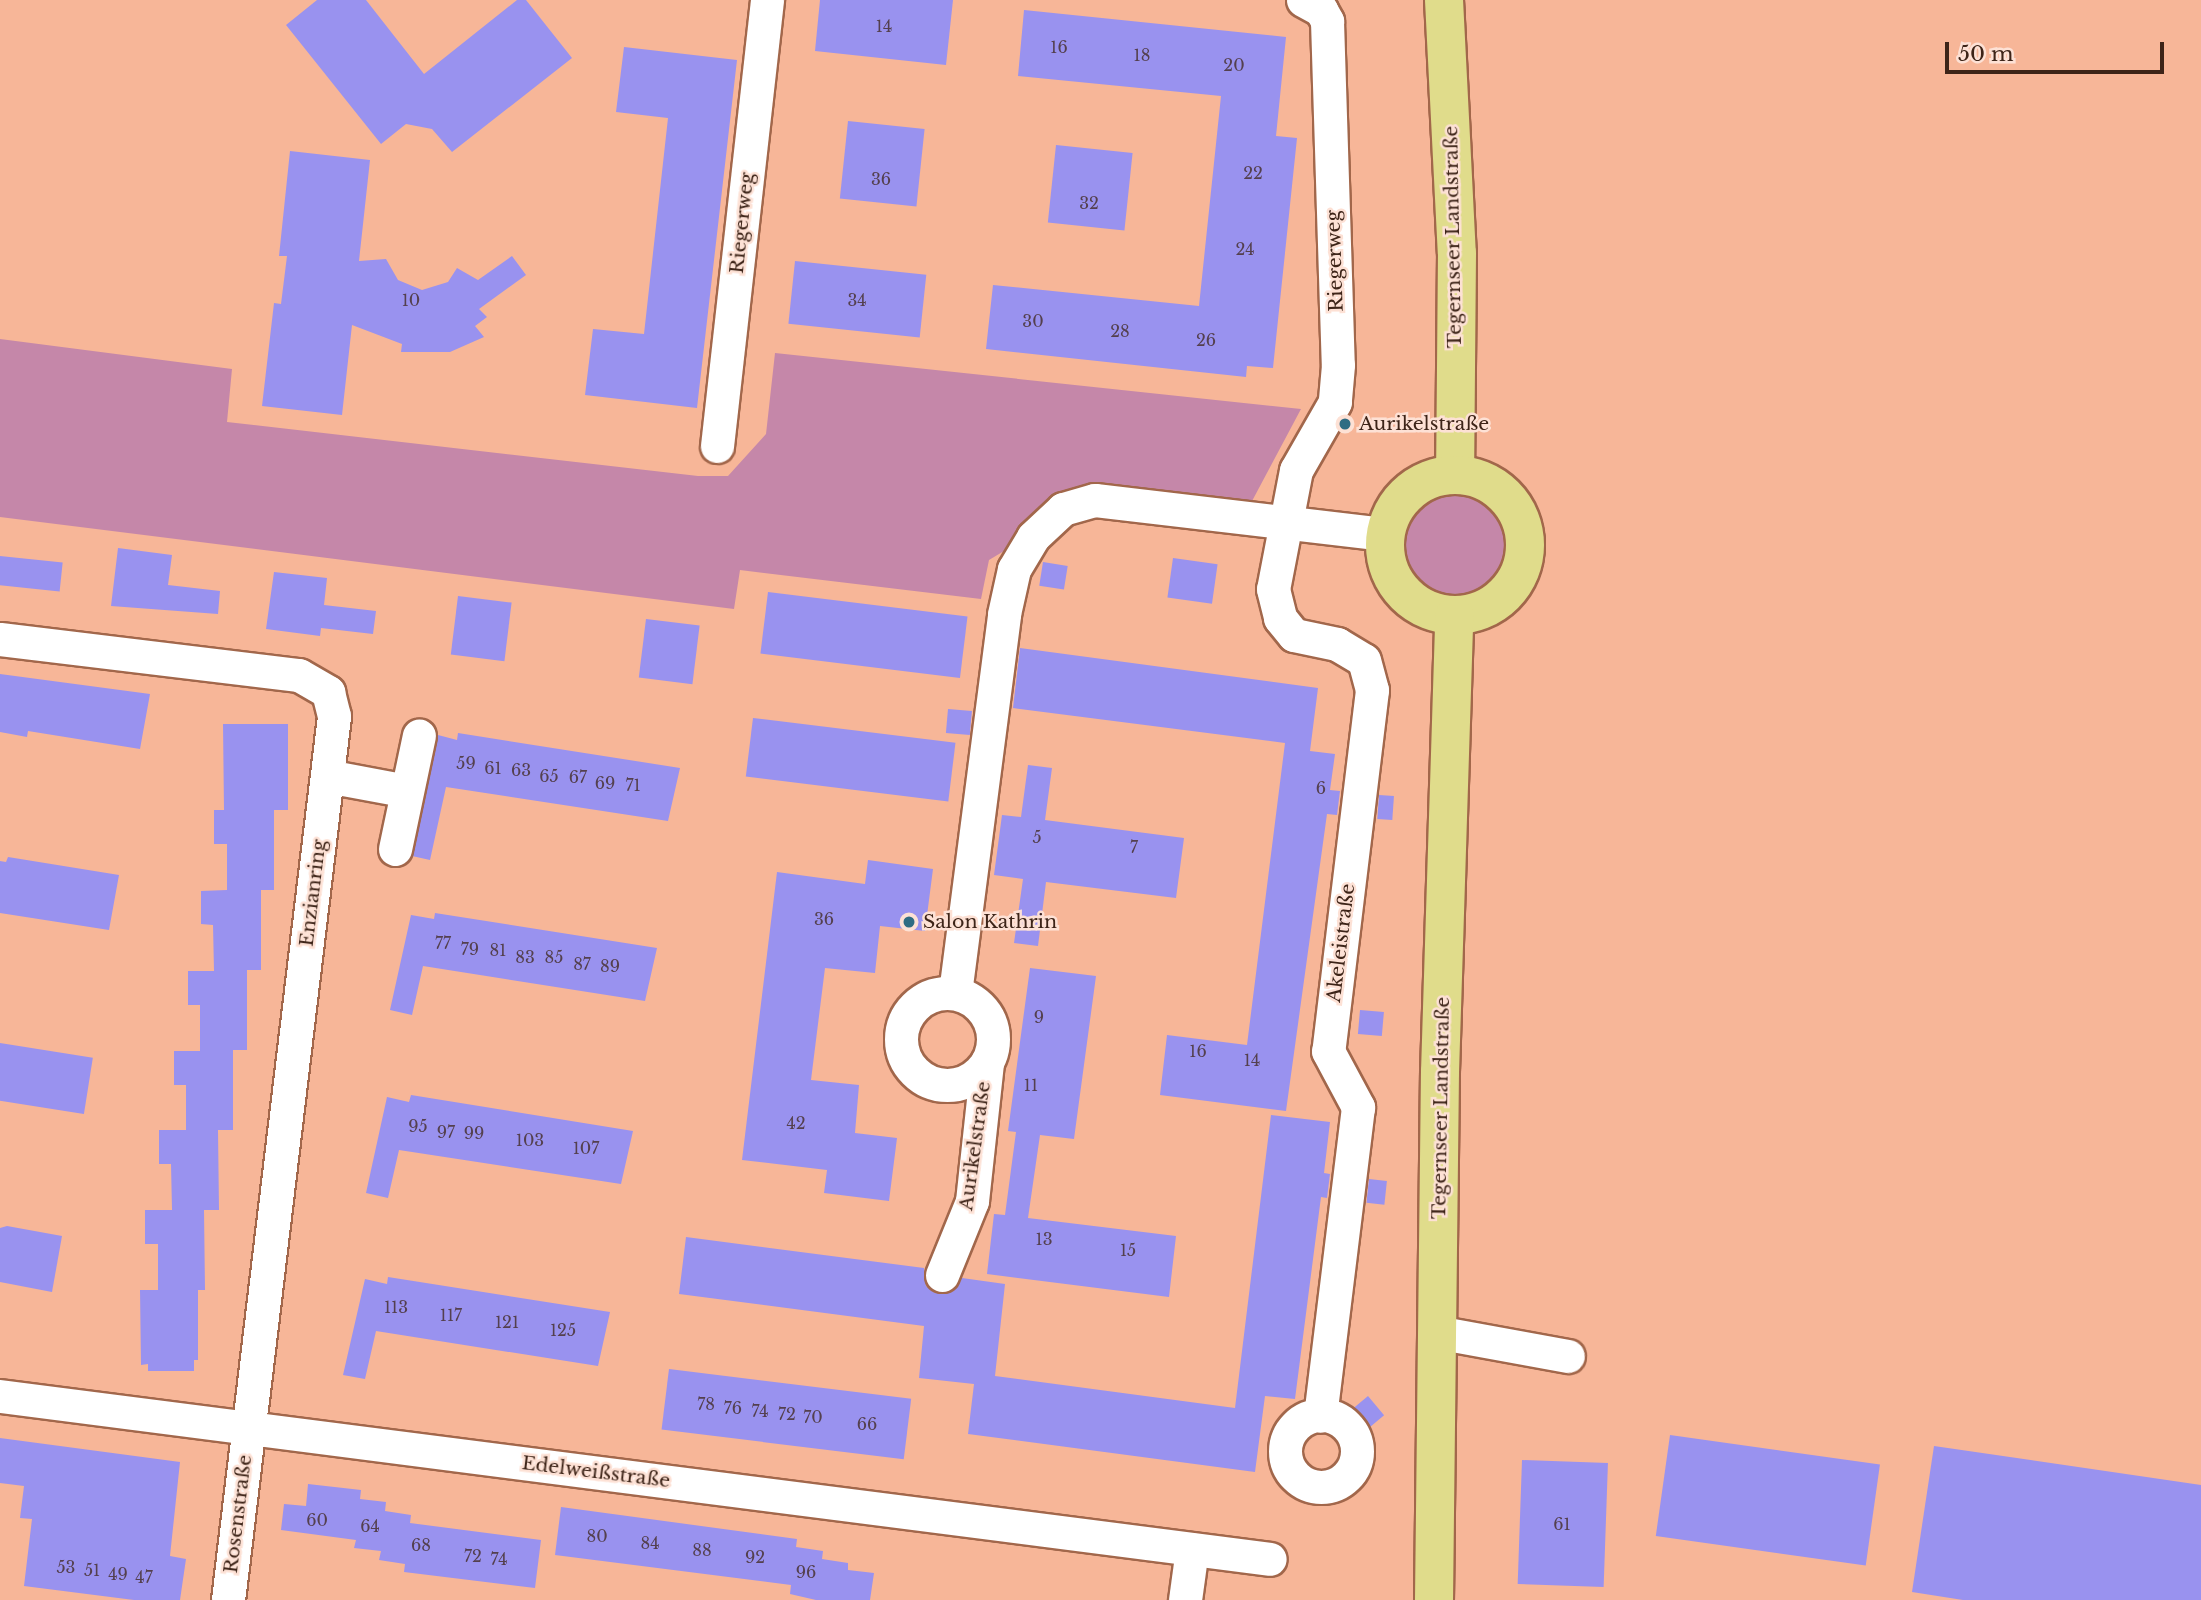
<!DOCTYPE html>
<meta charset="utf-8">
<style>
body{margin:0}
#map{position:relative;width:2201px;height:1600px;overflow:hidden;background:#f7b698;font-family:"Libre Baskerville",serif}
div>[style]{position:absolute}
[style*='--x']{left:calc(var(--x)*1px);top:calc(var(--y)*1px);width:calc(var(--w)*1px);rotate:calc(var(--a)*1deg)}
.green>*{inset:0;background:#c587a9}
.round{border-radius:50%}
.building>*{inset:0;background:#9992ef;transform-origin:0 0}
.roads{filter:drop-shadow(2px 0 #a2674b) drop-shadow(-2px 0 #a2674b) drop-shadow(0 2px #a2674b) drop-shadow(0 -2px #a2674b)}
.minor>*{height:33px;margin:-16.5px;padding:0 16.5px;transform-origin:16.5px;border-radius:16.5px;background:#fff}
.minor>.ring{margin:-16.5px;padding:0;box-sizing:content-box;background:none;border:33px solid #fff;border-radius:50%}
.major>*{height:38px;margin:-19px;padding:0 19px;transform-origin:19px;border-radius:19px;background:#e0dc8b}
.major>.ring{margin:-19px;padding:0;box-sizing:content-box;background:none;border:38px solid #e0dc8b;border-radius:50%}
.dots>*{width:19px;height:19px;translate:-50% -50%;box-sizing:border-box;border:4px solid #fde1d5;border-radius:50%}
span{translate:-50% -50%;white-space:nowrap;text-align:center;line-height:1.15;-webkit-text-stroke:5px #fde1d5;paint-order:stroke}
.number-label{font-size:16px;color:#54404e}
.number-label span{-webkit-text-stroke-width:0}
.street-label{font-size:19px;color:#3d2418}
.poi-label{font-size:19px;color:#3d2418}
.left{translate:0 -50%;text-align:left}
.scale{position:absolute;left:1945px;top:42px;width:219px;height:32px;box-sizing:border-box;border:4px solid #3d2418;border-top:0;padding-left:9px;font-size:21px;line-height:24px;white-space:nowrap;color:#3d2418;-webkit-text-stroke:5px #fde1d5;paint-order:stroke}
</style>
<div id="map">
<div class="green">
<i style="clip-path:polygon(0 339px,232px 369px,227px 422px,698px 476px,728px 476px,766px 434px,775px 353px,1301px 409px,1251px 503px,1069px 495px,1026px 520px,1004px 551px,989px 560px,981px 599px,740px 570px,734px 609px,0 517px)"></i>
<i class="round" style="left:1402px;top:486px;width:110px;height:110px"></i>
</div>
<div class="building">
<i style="clip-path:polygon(317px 0,366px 0,424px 74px,517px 0,526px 0,572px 58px,452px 152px,432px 129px,406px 124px,381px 144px,286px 25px)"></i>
<i style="clip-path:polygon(820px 0,953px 0,946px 65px,815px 51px)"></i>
<i style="clip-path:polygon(1024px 10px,1286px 37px,1276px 136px,1297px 138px,1273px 368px,1247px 366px,1246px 377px,986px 349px,993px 285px,1199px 306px,1221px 96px,1018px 76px)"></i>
<i style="clip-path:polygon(624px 47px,737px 60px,697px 408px,585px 395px,593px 329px,644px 334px,668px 118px,616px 112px)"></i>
<i style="left:848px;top:121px;width:77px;height:78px;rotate:6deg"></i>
<i style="left:1056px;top:145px;width:77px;height:78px;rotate:6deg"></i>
<i style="clip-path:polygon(290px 151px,370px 160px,359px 261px,386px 259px,398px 280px,422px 290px,448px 282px,457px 268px,478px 280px,512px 256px,526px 275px,479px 309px,487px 317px,475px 326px,484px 337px,450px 352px,401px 352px,402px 344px,352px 325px,342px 415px,262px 406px,274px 303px,281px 304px,287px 256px,279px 256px)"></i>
<i style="left:795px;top:261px;width:132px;height:63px;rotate:6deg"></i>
<i style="clip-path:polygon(118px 548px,172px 555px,168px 585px,220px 591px,218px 614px,111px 606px)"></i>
<i style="left:0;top:556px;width:63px;height:29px;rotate:6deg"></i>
<i style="left:1173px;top:558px;width:45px;height:40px;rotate:8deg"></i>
<i style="left:1043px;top:562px;width:25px;height:24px;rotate:9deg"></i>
<i style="clip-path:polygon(274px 572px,327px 578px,324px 605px,376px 611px,373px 634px,321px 628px,320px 636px,266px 629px)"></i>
<i style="left:768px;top:592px;width:201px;height:62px;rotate:7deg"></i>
<i style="left:458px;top:596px;width:54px;height:59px;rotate:7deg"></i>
<i style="left:646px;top:619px;width:54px;height:59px;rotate:7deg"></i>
<i style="clip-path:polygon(1020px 648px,1318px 688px,1310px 751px,1335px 754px,1330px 790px,1340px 791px,1337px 815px,1327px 814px,1286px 1111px,1160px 1095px,1167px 1035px,1247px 1045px,1285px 743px,1013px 708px)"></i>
<i style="clip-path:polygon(0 674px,150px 694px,140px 749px,28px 731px,27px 737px,0 732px)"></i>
<i style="left:948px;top:709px;width:24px;height:24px;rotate:5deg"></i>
<i style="left:753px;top:718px;width:204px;height:59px;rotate:7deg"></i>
<i style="clip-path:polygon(223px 724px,288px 724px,288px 810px,274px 810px,274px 890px,261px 890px,261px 970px,247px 970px,247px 1050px,233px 1050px,233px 1130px,218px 1130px,219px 1210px,204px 1210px,205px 1290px,198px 1290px,198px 1360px,194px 1360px,194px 1371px,148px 1371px,148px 1364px,141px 1365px,140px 1290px,158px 1290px,158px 1244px,145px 1244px,145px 1210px,172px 1210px,171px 1164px,159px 1164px,159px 1130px,186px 1130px,186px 1085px,174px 1085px,174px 1051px,200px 1051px,200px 1005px,188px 1005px,188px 971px,214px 971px,213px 925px,201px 924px,201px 891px,227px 890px,227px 844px,214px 844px,214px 810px,224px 810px)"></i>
<i style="clip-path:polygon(458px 733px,680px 768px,668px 821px,446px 787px,430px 860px,412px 856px,438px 735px,457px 740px)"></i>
<i style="clip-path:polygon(1028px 765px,1052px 768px,1045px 820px,1184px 838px,1176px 898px,1046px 882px,1038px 946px,1014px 943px,1023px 879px,994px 875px,1002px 815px,1021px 817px)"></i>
<i style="left:1379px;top:795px;width:15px;height:24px;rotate:4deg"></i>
<i style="clip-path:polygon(8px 857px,119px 875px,109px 930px,0 913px,0 861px,6px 862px)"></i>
<i style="clip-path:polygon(868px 860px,933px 869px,925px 931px,880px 926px,875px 973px,825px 968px,811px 1080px,859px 1085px,855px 1133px,897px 1138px,889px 1201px,824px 1193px,827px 1170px,742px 1160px,777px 872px,865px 884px)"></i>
<i style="clip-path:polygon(435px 913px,657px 948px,645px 1001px,423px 966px,412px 1015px,390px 1010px,411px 915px,434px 919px)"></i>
<i style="clip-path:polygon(1030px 968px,1096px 976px,1074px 1139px,1040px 1135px,1028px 1218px,1176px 1236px,1169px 1297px,987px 1274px,994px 1214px,1005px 1215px,1016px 1132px,1008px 1131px)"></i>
<i style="left:1360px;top:1010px;width:24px;height:24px;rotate:5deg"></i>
<i style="left:0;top:1043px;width:94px;height:57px;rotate:9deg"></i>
<i style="clip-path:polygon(411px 1095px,633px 1131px,621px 1184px,399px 1150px,388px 1198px,366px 1193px,387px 1097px,409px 1102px)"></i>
<i style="clip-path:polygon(1271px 1115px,1330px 1122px,1324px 1173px,1330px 1174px,1327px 1198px,1321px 1197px,1295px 1399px,1265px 1396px,1255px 1472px,968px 1434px,974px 1384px,919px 1378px,924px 1326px,679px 1294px,686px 1237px,924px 1268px,926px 1286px,935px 1293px,953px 1291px,962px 1278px,1005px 1284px,995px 1376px,1235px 1408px)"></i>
<i style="left:1369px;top:1179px;width:18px;height:24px;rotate:6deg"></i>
<i style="clip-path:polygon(7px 1226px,62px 1236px,52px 1292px,0 1282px,0 1228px)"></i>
<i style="clip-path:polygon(388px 1277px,610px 1312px,598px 1366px,376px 1331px,365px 1379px,343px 1375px,365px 1279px,387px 1284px)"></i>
<i style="left:669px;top:1369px;width:244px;height:61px;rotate:7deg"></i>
<i style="left:1368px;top:1396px;width:25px;height:23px;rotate:50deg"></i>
<i style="left:1670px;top:1435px;width:212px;height:102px;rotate:8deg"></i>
<i style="clip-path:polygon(0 1438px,180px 1462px,170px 1556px,186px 1559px,180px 1600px,134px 1600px,24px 1586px,32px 1519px,20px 1518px,24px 1486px,0 1483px)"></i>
<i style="clip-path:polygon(1934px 1446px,2201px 1485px,2201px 1600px,1963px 1600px,1912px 1592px)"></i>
<i style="left:1522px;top:1460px;width:86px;height:124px;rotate:2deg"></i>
<i style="clip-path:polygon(308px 1484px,361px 1490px,360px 1499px,386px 1502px,385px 1511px,411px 1515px,410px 1523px,541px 1540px,535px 1588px,404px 1572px,405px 1564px,379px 1560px,381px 1551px,354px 1548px,356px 1540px,281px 1530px,284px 1504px,306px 1506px)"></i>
<i style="clip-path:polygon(561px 1507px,797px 1539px,796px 1547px,823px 1551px,822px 1559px,848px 1563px,848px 1570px,874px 1573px,870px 1600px,816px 1600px,790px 1594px,791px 1585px,555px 1555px)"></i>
</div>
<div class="roads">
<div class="minor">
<i style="--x:1303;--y:0;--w:21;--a:29"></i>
<i style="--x:1321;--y:10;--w:13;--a:61"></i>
<i style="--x:1327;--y:21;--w:344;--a:88.2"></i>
<i style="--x:1338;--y:365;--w:37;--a:95"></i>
<i style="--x:1335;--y:402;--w:78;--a:119.8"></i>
<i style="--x:1296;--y:470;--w:121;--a:100.9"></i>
<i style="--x:1273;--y:589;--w:30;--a:76"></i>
<i style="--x:1280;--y:618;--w:22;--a:51"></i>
<i style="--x:1294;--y:635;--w:44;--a:11.8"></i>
<i style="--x:1337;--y:644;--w:31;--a:31"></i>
<i style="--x:1364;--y:660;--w:31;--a:75"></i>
<i style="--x:1372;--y:690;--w:364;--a:96.9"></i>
<i style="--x:1328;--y:1051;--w:64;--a:61.8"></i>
<i style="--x:1358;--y:1107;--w:311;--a:97"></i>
<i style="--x:717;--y:446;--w:449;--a:-83.6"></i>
<i style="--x:0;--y:639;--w:301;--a:6.9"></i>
<i style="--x:299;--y:675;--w:34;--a:30"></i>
<i style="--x:328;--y:692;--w:25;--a:76"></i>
<i style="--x:334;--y:716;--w:890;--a:96.84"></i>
<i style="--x:327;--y:776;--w:81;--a:10.6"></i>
<i style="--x:395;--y:849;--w:116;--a:-78.1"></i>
<i class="ring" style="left:901px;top:993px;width:59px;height:59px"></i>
<i style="--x:955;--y:993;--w:382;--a:-82.6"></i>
<i style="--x:1004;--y:614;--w:46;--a:-77.5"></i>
<i style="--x:1014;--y:569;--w:37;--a:-59"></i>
<i style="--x:1033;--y:537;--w:41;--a:-43"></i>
<i style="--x:1063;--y:509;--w:33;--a:-16"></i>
<i style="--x:1095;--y:500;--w:292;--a:6.7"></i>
<i style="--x:942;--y:1275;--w:80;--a:-67.9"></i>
<i style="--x:972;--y:1201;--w:140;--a:-83.8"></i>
<i style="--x:1436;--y:1332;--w:134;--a:10.3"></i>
<i style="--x:0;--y:1396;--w:1280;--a:7.31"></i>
<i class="ring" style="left:1285px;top:1415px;width:39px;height:39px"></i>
<i style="--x:1185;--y:1600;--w:51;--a:-82.2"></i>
</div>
<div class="major">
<i style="--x:1444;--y:0;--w:253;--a:87.1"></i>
<i style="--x:1457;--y:253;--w:222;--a:90.5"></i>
<i class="ring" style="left:1385px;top:475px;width:102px;height:102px"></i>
<i style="--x:1434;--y:1600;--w:528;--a:-89.35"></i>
<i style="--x:1440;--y:1072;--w:456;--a:-88.2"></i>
</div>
</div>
<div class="dots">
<i style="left:1345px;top:424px;background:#2f6c83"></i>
<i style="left:909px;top:922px;background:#2f6c83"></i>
</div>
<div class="number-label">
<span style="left:884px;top:26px">14</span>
<span style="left:1059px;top:47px">16</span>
<span style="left:1142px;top:55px">18</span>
<span style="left:1234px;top:65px">20</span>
<span style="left:1253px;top:173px">22</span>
<span style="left:881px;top:179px">36</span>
<span style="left:1089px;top:203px">32</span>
<span style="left:1245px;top:249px">24</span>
<span style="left:411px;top:300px">10</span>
<span style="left:857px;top:300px">34</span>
<span style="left:1033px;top:321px">30</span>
<span style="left:1120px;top:331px">28</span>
<span style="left:1206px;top:340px">26</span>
<span style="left:466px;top:763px">59</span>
<span style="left:493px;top:768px">61</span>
<span style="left:521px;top:770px">63</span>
<span style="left:549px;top:776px">65</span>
<span style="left:578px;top:777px">67</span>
<span style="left:605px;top:783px">69</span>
<span style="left:633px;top:785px">71</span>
<span style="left:1321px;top:788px">6</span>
<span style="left:1037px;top:837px">5</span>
<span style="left:1134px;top:847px">7</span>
<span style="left:824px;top:919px">36</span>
<span style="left:443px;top:943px">77</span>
<span style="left:470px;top:949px">79</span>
<span style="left:498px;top:950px">81</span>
<span style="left:525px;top:957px">83</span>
<span style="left:554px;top:957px">85</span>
<span style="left:582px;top:964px">87</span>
<span style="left:610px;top:966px">89</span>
<span style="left:1039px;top:1017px">9</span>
<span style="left:1198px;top:1051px">16</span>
<span style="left:1252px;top:1060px">14</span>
<span style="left:1031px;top:1085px">11</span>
<span style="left:796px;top:1123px">42</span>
<span style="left:418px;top:1126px">95</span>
<span style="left:446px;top:1132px">97</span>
<span style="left:474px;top:1133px">99</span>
<span style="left:530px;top:1140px">103</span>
<span style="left:586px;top:1148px">107</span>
<span style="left:1044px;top:1239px">13</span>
<span style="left:1128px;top:1250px">15</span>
<span style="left:396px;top:1307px">113</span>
<span style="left:451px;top:1315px">117</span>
<span style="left:507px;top:1322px">121</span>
<span style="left:563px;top:1330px">125</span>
<span style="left:706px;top:1404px">78</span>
<span style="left:733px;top:1408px">76</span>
<span style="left:760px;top:1411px">74</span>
<span style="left:787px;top:1414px">72</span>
<span style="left:813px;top:1417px">70</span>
<span style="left:867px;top:1424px">66</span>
<span style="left:317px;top:1520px">60</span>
<span style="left:1562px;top:1524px">61</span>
<span style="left:370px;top:1526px">64</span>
<span style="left:597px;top:1536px">80</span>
<span style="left:650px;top:1543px">84</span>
<span style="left:421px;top:1545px">68</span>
<span style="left:702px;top:1550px">88</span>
<span style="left:473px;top:1556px">72</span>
<span style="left:755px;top:1557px">92</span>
<span style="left:499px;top:1559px">74</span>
<span style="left:66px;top:1567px">53</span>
<span style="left:92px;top:1570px">51</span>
<span style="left:806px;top:1572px">96</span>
<span style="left:118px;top:1574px">49</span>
<span style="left:144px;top:1577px">47</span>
</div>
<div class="street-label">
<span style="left:742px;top:223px;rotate:-84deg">Riegerweg</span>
<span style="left:1453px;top:237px;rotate:-91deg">Tegernseer Landstraße</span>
<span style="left:1335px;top:261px;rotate:-92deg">Riegerweg</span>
<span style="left:313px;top:893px;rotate:-83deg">Enzianring</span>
<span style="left:1341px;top:943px;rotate:-83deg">Akeleistraße</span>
<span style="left:1441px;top:1108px;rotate:-89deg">Tegernseer Landstraße</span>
<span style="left:975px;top:1146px;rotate:-82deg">Aurikelstraße</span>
<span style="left:596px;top:1472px;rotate:7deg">Edelweißstraße</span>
<span style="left:238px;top:1514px;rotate:-83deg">Rosenstraße</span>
</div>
<div class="poi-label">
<span class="left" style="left:1359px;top:424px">Aurikelstraße</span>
<span class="left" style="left:923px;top:922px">Salon Kathrin</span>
</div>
<div class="scale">50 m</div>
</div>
